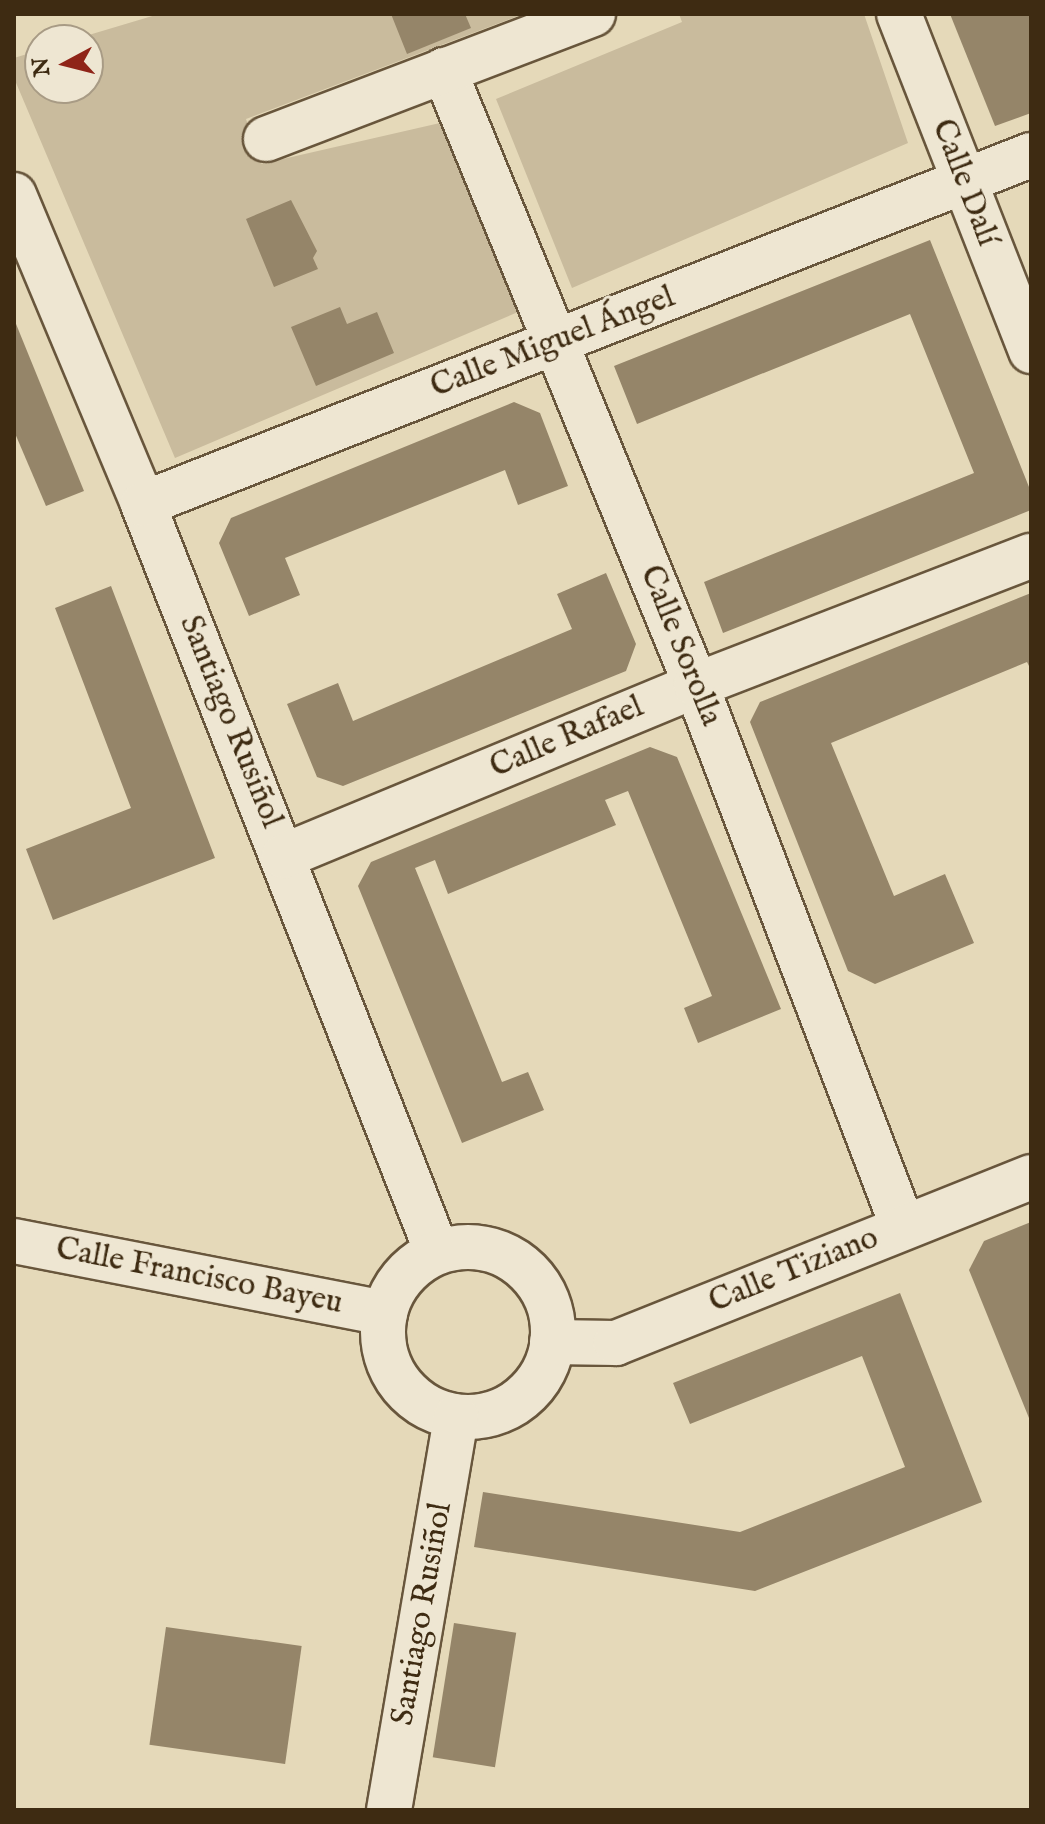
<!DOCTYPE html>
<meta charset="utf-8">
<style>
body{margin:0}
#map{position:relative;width:1045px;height:1824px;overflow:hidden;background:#e5d9b9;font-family:"IM FELL English",serif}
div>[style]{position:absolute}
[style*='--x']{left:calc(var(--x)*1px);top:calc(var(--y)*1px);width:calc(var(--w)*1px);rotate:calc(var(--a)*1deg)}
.green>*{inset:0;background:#c9bb9d}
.building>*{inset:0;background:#958569;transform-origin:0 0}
.roads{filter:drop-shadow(2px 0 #68563c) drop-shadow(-2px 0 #68563c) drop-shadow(0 2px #68563c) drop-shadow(0 -2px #68563c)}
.minor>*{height:44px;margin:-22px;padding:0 22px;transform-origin:22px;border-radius:22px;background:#eee6d2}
.minor>.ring{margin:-22px;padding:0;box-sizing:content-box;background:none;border:44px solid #eee6d2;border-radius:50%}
span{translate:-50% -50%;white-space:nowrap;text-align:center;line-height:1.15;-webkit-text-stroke:6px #eee6d2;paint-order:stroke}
.street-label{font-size:32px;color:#3e2b12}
.frame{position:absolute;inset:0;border:16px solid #3e2b12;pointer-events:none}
.north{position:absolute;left:24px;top:24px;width:80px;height:80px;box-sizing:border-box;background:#eee6d2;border:2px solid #a89b85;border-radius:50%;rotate:263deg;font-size:22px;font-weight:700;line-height:32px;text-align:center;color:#3e2b12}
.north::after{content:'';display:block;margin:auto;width:28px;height:36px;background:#8f2418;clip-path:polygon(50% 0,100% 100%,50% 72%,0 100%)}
</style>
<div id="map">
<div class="green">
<i style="clip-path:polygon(159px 14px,523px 14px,246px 119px,261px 164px,440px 123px,518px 312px,175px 458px,14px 78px,14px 58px,40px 50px,40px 88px,88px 88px,88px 40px,72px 40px)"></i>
<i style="clip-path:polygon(679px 14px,864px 14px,908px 143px,572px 288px,496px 99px,682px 22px)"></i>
</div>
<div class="building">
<i style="clip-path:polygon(391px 14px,465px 14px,471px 28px,407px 54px)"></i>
<i style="clip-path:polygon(950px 14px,1031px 14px,1031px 113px,995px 126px)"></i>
<i style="clip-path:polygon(291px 200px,317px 251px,313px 258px,318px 269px,274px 287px,246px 219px)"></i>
<i style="clip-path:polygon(930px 240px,1031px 492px,1031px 510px,723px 633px,704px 582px,974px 473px,910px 314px,637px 424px,614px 366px)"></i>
<i style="clip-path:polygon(340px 307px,347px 324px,377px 312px,394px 353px,316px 386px,291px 327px)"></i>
<i style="clip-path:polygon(14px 319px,84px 491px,46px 506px,14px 431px)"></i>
<i style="clip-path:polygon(514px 402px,540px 413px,568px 486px,518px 505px,505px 470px,285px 558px,300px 595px,249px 616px,219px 543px,231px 518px)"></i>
<i style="clip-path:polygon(606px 573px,636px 644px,626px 671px,343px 786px,317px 777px,287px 704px,338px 683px,353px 721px,572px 629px,557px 594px)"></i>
<i style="clip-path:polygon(111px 586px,215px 858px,53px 920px,26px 849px,131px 808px,55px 608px)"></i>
<i style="clip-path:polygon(1031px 593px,1031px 670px,1027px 662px,831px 743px,894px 896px,945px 874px,974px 943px,875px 984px,848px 971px,750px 722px,760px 702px)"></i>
<i style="clip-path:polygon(650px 747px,677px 757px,781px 1009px,698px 1043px,684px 1008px,712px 996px,628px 791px,605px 800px,616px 825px,448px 894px,435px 860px,415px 868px,502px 1082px,528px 1072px,544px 1110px,462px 1143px,358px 886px,371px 862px)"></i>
<i style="clip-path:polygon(1031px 1222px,1031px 1423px,969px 1270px,984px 1241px)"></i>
<i style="clip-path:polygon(900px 1293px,982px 1502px,755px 1591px,474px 1547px,483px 1492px,740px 1532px,905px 1467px,862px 1356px,690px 1424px,673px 1383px)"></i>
<i style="left:454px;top:1623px;width:63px;height:136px;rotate:9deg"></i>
<i style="left:166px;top:1627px;width:137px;height:119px;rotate:8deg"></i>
</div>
<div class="roads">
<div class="minor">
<i style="--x:899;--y:14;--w:362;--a:68.6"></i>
<i style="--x:444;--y:70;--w:665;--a:67.72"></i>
<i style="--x:696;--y:685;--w:580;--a:69.1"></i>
<i style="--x:266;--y:139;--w:350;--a:-20.9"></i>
<i style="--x:14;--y:195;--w:335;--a:67.3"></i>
<i style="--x:143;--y:504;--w:804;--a:68.54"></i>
<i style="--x:143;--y:504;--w:954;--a:-21.46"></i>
<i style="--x:284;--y:856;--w:446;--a:-22.5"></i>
<i style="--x:696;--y:685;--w:359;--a:-21.1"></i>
<i style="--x:14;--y:1241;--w:378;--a:11"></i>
<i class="ring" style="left:383px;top:1247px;width:126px;height:126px"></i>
<i style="--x:552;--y:1342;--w:64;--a:0.9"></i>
<i style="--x:616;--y:1343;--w:447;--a:-21.8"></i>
<i style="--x:389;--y:1810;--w:399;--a:-80.3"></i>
</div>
</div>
<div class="street-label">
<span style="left:964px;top:183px;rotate:69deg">Calle Dalí</span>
<span style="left:553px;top:343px;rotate:-21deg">Calle Miguel Ángel</span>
<span style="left:680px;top:646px;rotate:68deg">Calle Sorolla</span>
<span style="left:230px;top:722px;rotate:68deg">Santiago Rusiñol</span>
<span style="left:567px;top:738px;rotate:-23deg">Calle Rafael</span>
<span style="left:794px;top:1271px;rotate:-22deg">Calle Tiziano</span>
<span style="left:199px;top:1277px;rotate:11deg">Calle Francisco Bayeu</span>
<span style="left:423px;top:1614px;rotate:-80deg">Santiago Rusiñol</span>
</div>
<div class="frame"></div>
<div class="north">N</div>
</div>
